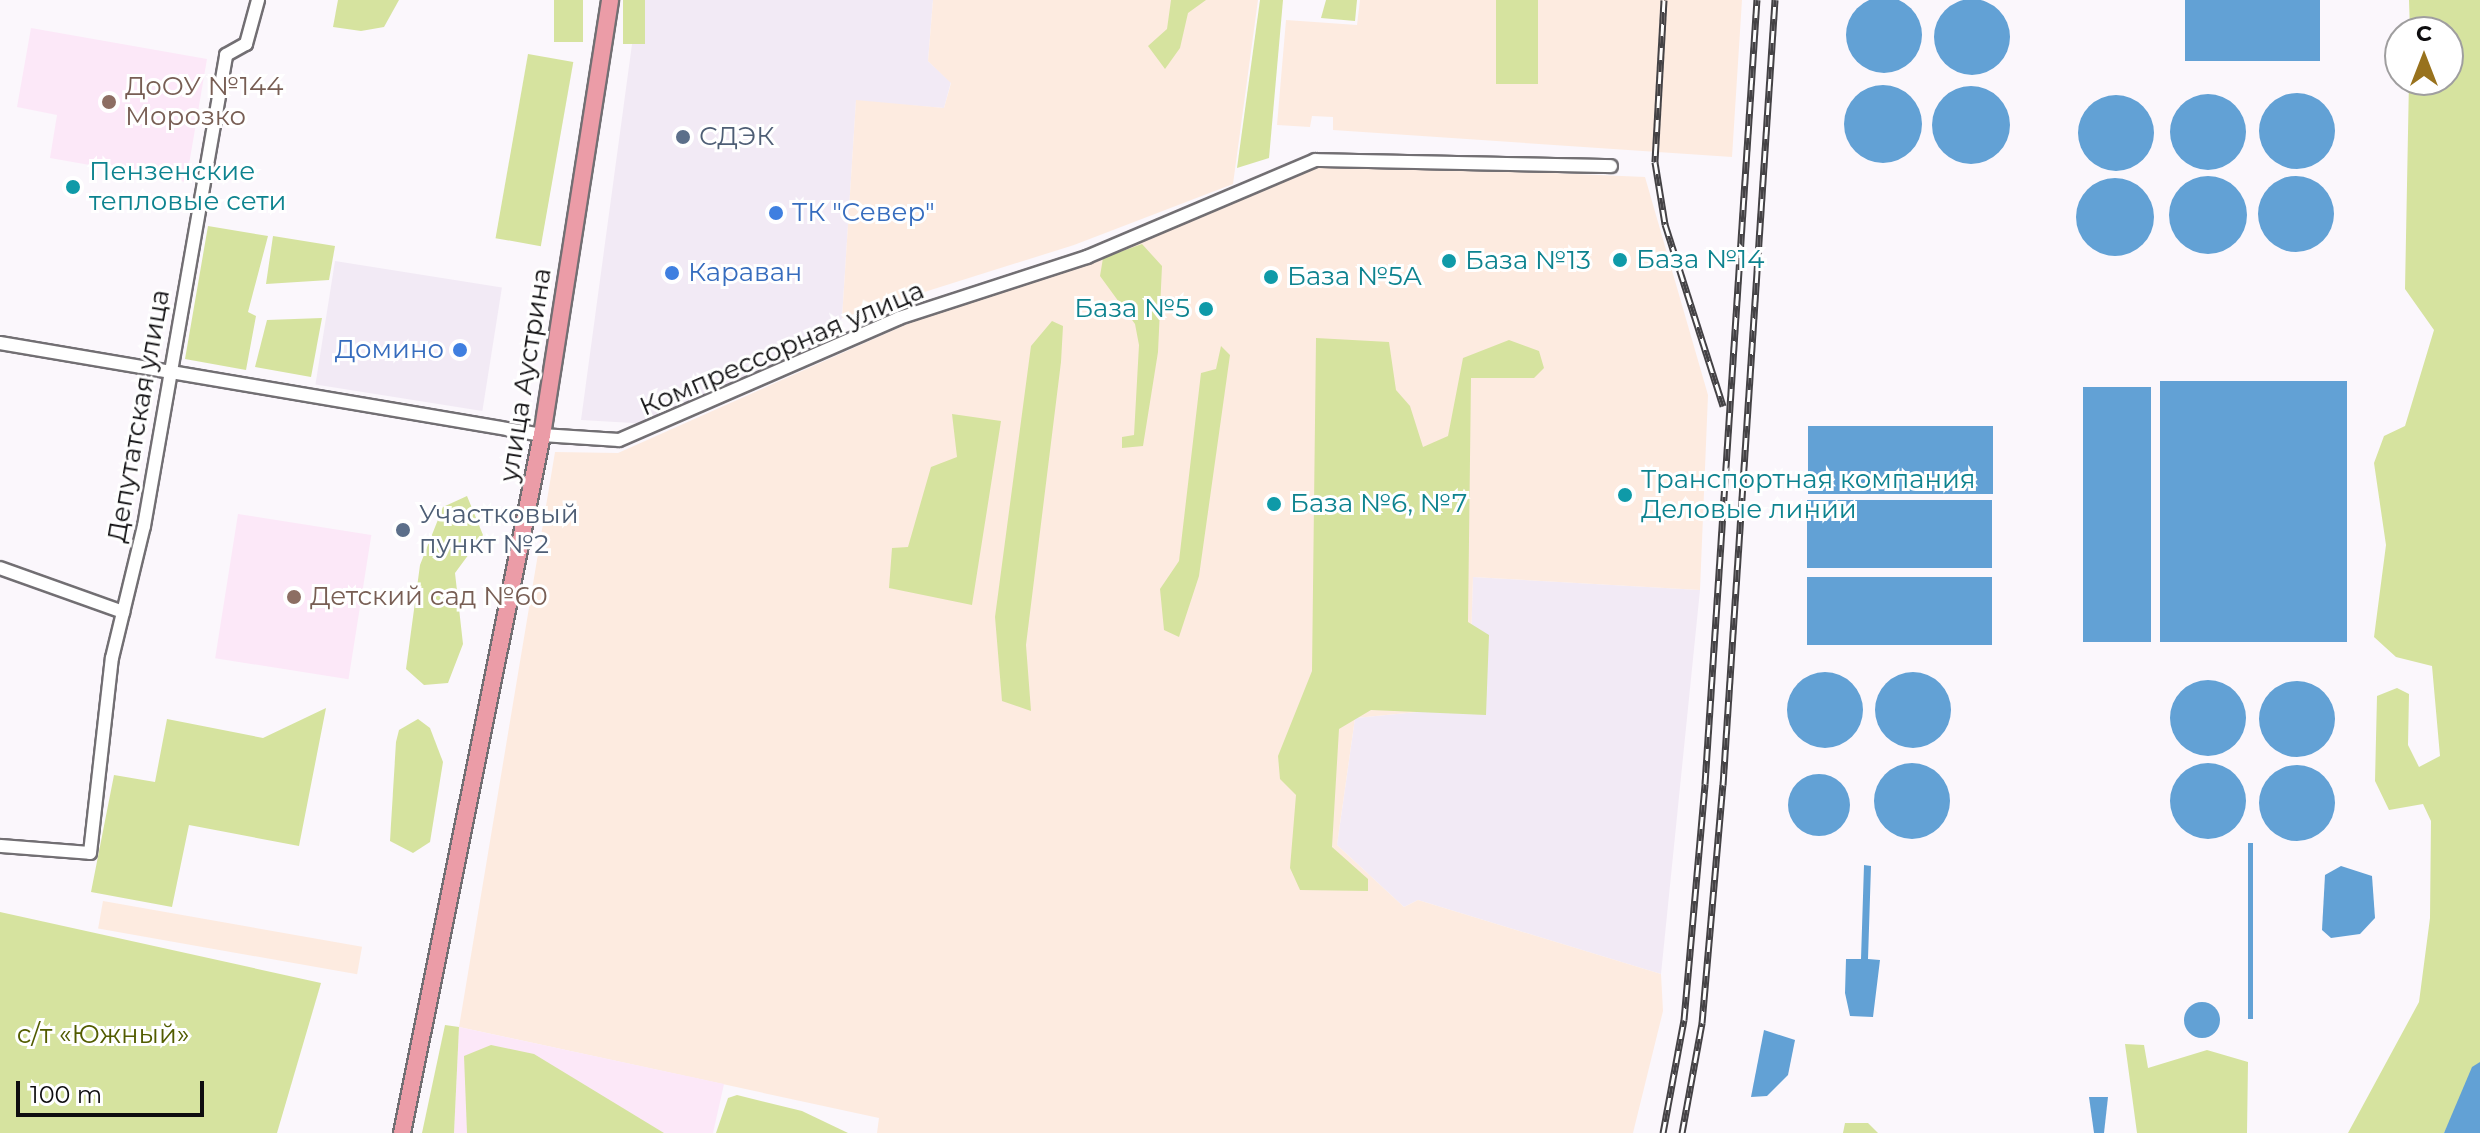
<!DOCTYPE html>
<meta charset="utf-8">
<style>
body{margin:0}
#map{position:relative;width:2480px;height:1133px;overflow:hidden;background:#fbf7fc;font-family:Montserrat,sans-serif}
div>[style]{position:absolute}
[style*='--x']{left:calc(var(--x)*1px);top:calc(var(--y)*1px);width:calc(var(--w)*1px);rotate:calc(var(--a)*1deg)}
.built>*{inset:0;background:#f2eaf5;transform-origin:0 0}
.industrial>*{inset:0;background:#fdebe0;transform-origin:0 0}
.education>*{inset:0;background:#fce8f8;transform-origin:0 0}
.green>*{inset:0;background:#d6e39f;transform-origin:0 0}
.water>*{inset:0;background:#62a1d5;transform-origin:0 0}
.round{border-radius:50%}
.roads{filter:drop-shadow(2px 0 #726f73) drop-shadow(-2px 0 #726f73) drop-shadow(0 2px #726f73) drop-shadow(0 -2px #726f73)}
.minor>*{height:12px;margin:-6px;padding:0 6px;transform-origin:6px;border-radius:6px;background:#fff}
.major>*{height:16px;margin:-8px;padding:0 8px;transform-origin:8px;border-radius:8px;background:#eb9ca7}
.rail>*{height:7px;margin-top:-3.5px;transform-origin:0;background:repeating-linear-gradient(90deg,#fff 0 12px,#444245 0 24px);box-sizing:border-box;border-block:2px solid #444245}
.dots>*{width:22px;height:22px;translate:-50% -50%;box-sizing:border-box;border:4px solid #fff;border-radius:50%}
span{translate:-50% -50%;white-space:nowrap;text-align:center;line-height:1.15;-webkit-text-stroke:6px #fff;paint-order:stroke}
.education-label{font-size:26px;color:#785e54}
.left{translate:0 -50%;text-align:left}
.service-label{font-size:26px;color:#4e5e75}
.culture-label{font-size:26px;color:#0d838f}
.right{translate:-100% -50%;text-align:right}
.shop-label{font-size:26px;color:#366cbe}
.street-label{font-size:26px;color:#0e0d0f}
.park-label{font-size:26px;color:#525c00}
.north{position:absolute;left:2384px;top:16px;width:80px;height:80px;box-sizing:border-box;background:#fff;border:2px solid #9f9e9f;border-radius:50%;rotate:0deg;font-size:22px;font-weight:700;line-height:32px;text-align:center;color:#0e0d0f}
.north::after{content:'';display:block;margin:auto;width:28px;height:36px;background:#98721d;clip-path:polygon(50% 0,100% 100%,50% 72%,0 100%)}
.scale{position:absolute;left:16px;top:1081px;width:188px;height:36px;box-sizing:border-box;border:4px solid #0e0d0f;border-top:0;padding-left:10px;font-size:24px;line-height:28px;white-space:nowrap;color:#0e0d0f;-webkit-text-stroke:6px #fff;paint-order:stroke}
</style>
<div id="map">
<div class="built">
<i style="clip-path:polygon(638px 0,933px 0,928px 61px,951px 82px,944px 108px,856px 101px,842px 318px,830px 339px,650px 424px,581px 420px)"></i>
<i style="left:335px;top:261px;width:169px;height:125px;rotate:9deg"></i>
<i style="clip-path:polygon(1473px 577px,1700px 590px,1661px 974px,1418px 900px,1404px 907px,1337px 845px,1355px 718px,1469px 707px)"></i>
</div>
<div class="industrial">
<i style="clip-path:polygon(933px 0,1258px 0,1233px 184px,1074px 245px,842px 318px,856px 100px,944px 108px,951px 83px,928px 61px)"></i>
<i style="clip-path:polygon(1360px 0,1742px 0,1732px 157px,1333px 130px,1333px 117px,1312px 116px,1310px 127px,1277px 125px,1286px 20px,1357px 25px)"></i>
<i style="clip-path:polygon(1328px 163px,1645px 177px,1708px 395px,1700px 590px,1473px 577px,1469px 707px,1355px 718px,1337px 845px,1404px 907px,1418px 900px,1661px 974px,1663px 1011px,1633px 1133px,877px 1133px,879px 1118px,459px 1027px,555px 452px,618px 453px,914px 321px,1124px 247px)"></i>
<i style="left:103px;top:901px;width:263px;height:28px;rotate:10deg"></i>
</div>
<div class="education">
<i style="clip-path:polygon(31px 28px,207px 59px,186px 182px,50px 158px,57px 115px,17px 107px)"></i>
<i style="left:238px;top:514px;width:135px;height:146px;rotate:9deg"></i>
<i style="clip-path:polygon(459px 1027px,724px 1084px,713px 1133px,454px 1133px)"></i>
</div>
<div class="green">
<i style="clip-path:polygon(338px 0,399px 0,384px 27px,361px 31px,333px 27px)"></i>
<i style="left:554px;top:0;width:29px;height:42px"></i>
<i style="left:623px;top:0;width:22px;height:44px"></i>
<i style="clip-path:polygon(1171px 0,1206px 0,1188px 13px,1180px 48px,1165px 69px,1148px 46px,1167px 29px)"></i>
<i style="clip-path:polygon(1260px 0,1283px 0,1269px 158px,1237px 168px)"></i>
<i style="clip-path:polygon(1326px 0,1357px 0,1355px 21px,1321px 18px)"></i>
<i style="left:1496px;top:0;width:42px;height:84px"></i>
<i style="clip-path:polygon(2409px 0,2480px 0,2480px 1062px,2444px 1133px,2348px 1133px,2419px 1002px,2430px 918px,2431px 821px,2423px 804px,2389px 810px,2375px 781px,2377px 696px,2397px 688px,2409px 694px,2408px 745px,2419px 767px,2440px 756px,2432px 666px,2396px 657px,2374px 637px,2386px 545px,2374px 463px,2384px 436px,2405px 426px,2434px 330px,2405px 289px,2409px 80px,2448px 80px,2448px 32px,2410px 32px)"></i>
<i style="left:528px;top:54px;width:46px;height:187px;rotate:10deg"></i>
<i style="clip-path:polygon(208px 226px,268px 236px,248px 312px,256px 316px,246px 370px,185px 359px)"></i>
<i style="clip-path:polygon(273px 236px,335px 246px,329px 280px,266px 284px)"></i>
<i style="clip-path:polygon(1142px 244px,1162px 266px,1158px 352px,1143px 446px,1122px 448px,1122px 437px,1134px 435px,1139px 345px,1135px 324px,1100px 276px,1103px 258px)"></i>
<i style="clip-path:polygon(322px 318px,311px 377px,255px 367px,267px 320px)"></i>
<i style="clip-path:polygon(1052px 321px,1063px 326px,1061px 362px,1026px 645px,1031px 711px,1002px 701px,995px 617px,1031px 346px)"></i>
<i style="clip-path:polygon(1316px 338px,1389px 342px,1396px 390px,1410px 406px,1423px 447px,1448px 436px,1463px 358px,1509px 340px,1539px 351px,1544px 368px,1534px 378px,1471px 378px,1468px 622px,1489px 635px,1486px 715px,1371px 710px,1339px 729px,1332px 847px,1368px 879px,1368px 891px,1300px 890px,1290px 868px,1296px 795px,1280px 779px,1278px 756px,1312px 671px)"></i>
<i style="clip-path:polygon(1221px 346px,1230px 355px,1199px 576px,1179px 637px,1164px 630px,1160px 589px,1179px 561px,1201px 373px,1216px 369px)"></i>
<i style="clip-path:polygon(952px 414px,1001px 421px,972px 605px,889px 588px,892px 548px,908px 547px,931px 467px,957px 457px)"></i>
<i style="clip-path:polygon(467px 496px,483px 535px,455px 573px,463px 644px,448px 683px,424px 685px,406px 669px,420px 565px,443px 507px)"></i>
<i style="clip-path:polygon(326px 708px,299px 846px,189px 825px,172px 907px,91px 892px,114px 775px,155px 782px,167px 719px,263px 738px)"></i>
<i style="clip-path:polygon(418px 719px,430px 728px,443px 762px,430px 842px,413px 853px,390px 841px,396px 742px,399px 730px)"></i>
<i style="clip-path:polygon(0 912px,321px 983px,277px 1133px,0 1133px)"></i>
<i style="clip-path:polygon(445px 1025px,459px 1027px,454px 1133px,422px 1133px)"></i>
<i style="clip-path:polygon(2125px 1044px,2144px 1045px,2148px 1068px,2207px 1050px,2248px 1062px,2247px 1133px,2137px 1133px)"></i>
<i style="clip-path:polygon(491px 1045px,534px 1054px,664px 1133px,467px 1133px,464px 1056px)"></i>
<i style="clip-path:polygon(737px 1095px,802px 1111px,848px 1133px,716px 1133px,728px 1098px)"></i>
<i style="clip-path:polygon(1845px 1123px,1868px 1123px,1878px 1133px,1843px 1133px)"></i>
</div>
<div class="water">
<i class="round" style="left:1846px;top:-3px;width:76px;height:76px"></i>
<i class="round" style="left:1934px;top:-1px;width:76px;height:76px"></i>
<i style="left:2185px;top:0;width:135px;height:61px"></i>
<i class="round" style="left:1844px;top:85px;width:78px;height:78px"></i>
<i class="round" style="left:1932px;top:86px;width:78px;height:78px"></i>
<i class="round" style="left:2259px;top:93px;width:76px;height:76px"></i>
<i class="round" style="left:2170px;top:94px;width:76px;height:76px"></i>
<i class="round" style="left:2078px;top:95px;width:76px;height:76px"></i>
<i class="round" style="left:2258px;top:176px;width:76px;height:76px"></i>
<i class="round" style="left:2169px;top:176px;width:78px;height:78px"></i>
<i class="round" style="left:2076px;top:178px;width:78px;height:78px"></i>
<i style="left:2160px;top:381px;width:187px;height:261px"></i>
<i style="left:2083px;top:387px;width:68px;height:255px"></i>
<i style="left:1808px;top:426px;width:185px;height:68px"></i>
<i style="left:1807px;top:500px;width:185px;height:68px"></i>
<i style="left:1807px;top:577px;width:185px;height:68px"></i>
<i class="round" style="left:1875px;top:672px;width:76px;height:76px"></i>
<i class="round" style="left:1787px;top:672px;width:76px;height:76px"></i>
<i class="round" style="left:2170px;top:680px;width:76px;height:76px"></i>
<i class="round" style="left:2259px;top:681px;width:76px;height:76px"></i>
<i class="round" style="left:1874px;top:763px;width:76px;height:76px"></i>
<i class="round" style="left:2170px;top:763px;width:76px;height:76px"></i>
<i class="round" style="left:2259px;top:765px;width:76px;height:76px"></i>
<i class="round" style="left:1788px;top:774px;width:62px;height:62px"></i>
<i style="left:2248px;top:843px;width:5px;height:176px"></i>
<i style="clip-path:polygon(1864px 865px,1871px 866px,1868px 959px,1880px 960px,1873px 1017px,1850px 1016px,1845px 993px,1846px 959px,1861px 959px)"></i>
<i style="clip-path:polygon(2341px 866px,2372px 876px,2375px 918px,2360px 934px,2331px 938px,2322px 930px,2325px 875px)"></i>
<i class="round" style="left:2184px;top:1002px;width:36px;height:36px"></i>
<i style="clip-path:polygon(1764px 1030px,1795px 1040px,1788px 1075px,1767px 1096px,1751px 1097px)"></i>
<i style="clip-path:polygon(2480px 1062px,2480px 1133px,2444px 1133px,2472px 1067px)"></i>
<i style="clip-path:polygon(2089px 1097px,2108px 1097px,2104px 1133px,2094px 1133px)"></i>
</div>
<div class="roads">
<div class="minor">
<i style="--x:0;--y:343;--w:550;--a:9.63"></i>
<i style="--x:542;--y:435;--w:77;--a:3.7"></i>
<i style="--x:619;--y:440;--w:305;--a:-23.5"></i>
<i style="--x:899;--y:318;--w:198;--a:-18"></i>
<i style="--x:1087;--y:257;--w:248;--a:-23"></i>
<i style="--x:1315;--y:160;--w:296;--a:1.2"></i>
<i style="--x:0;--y:568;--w:131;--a:19.7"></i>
<i style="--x:0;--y:846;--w:90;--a:4.4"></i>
<i style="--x:90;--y:853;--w:196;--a:-83.6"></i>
<i style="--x:112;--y:658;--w:136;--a:-76.4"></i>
<i style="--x:144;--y:526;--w:478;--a:-80.1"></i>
<i style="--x:226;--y:55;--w:23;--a:-29"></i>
<i style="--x:246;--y:44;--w:46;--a:-74.7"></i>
</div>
<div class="major">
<i style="--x:402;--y:1133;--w:712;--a:-78.66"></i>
<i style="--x:542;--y:435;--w:440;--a:-81.1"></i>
</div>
</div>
<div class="rail">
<i style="--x:1664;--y:0;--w:162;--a:93.2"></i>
<i style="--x:1655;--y:162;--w:63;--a:80.8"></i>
<i style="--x:1665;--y:224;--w:191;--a:72.3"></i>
<i style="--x:1663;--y:1133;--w:115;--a:-79.5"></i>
<i style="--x:1684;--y:1020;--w:237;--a:-84.9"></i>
<i style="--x:1705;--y:784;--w:786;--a:-86.21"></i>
<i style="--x:1682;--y:1133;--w:112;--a:-79.7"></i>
<i style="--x:1702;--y:1023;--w:239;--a:-85"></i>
<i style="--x:1723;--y:785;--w:787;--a:-86.21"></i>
</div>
<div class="dots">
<i style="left:109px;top:102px;background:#8d6e63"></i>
<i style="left:683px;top:137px;background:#5c6f8a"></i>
<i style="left:73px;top:187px;background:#0f9aa8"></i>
<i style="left:776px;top:213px;background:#3f7fe0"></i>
<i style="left:1620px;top:260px;background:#0f9aa8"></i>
<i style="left:1449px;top:261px;background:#0f9aa8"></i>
<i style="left:672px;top:273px;background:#3f7fe0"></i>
<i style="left:1271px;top:277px;background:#0f9aa8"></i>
<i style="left:1206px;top:309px;background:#0f9aa8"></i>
<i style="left:460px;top:350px;background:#3f7fe0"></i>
<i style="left:1625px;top:495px;background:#0f9aa8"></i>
<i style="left:1274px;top:504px;background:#0f9aa8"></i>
<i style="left:403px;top:530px;background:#5c6f8a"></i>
<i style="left:294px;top:597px;background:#8d6e63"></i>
</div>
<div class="education-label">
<span class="left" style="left:125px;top:102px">ДоОУ №144<br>Морозко</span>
<span class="left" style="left:310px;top:597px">Детский сад №60</span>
</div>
<div class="service-label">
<span class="left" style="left:699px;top:137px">СДЭК</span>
<span class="left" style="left:419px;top:530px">Участковый<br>пункт №2</span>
</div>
<div class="culture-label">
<span class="left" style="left:89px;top:187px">Пензенские<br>тепловые сети</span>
<span class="left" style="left:1636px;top:260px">База №14</span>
<span class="left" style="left:1465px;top:261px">База №13</span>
<span class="left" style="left:1287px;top:277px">База №5А</span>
<span class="right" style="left:1190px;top:309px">База №5</span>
<span class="left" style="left:1641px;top:495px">Транспортная компания<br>Деловые линии</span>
<span class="left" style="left:1290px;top:504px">База №6, №7</span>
</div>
<div class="shop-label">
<span class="left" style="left:792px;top:213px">ТК "Север"</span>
<span class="left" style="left:688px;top:273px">Караван</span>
<span class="right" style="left:444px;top:350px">Домино</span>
</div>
<div class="street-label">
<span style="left:782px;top:349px;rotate:-23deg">Компрессорная улица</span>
<span style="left:526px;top:375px;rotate:-81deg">улица Аустрина</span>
<span style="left:139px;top:416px;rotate:-80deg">Депутатская улица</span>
</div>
<div class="park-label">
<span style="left:103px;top:1035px">с/т «Южный»</span>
</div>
<div class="north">С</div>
<div class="scale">100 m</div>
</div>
